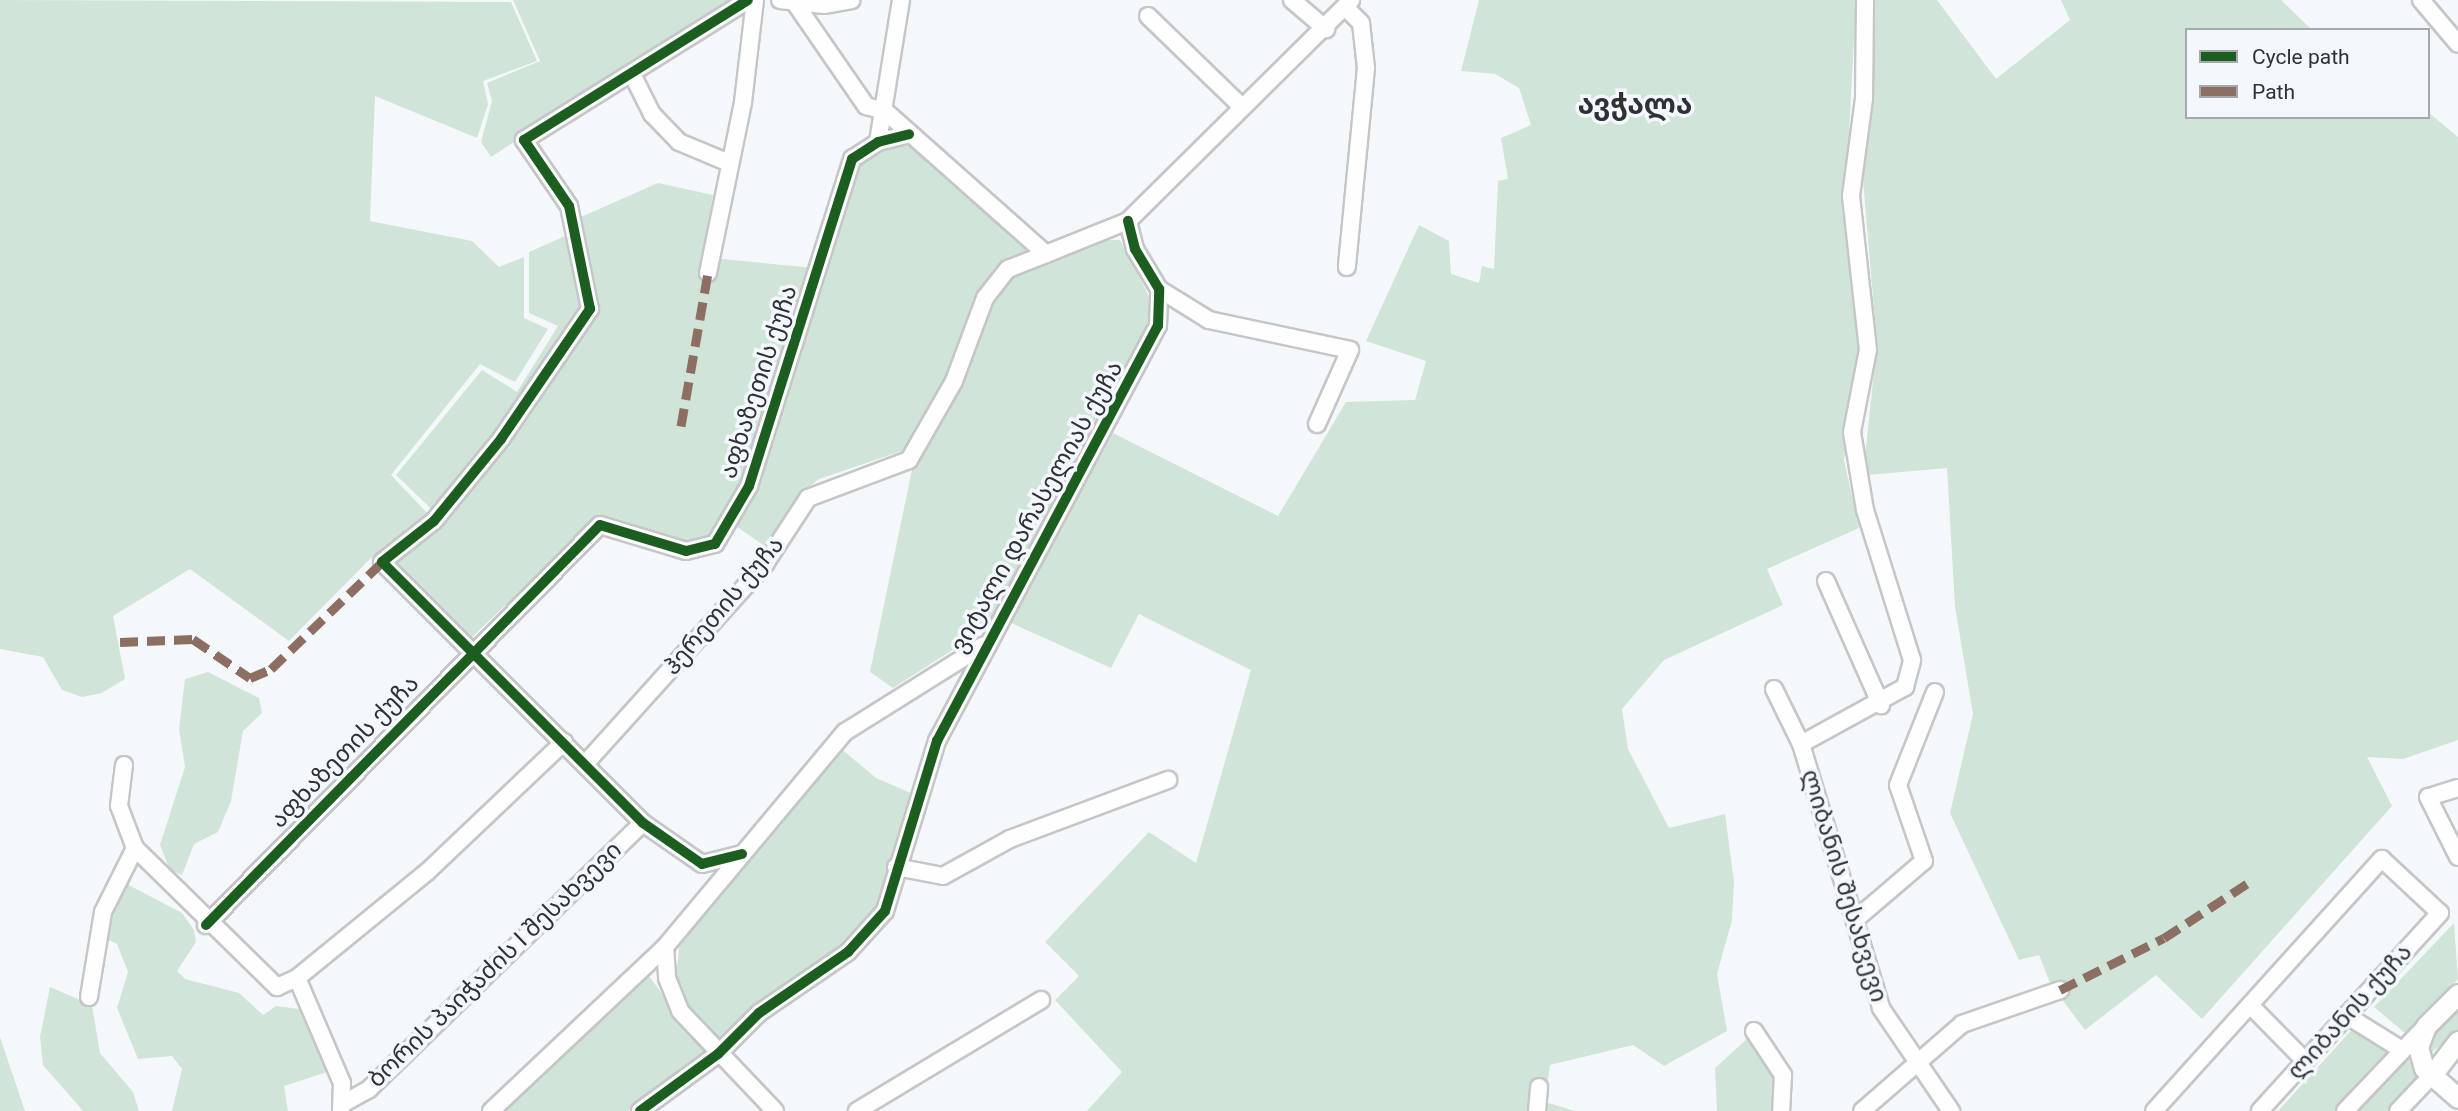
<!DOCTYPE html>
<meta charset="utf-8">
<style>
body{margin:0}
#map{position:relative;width:2458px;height:1111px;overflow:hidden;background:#f5f8fb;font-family:Roboto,"Noto Sans Georgian",sans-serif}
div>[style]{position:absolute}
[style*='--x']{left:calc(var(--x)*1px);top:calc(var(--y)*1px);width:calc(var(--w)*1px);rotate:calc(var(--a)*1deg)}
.green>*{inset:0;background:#d0e5d7}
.roads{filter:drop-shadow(2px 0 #c4c6c8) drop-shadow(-2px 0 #c4c6c8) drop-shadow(0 2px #c4c6c8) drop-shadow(0 -2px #c4c6c8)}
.minor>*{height:16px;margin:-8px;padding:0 8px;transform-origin:8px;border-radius:8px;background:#fefefe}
.major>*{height:19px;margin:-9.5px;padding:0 9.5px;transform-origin:9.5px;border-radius:9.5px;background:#fefefe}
.quiet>*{height:9px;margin-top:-4.5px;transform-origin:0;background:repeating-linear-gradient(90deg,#8d6e63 0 18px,transparent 0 27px)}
.cycleway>*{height:10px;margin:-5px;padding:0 5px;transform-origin:5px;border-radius:5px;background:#1b5e20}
span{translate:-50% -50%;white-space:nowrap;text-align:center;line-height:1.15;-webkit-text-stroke:7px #f3f8fd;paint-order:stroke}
.street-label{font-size:24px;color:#2f3133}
.quarter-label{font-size:28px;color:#2f3133;font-weight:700}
.legend{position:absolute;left:2185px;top:28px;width:245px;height:91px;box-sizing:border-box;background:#f3f8fd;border:2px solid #a5a8ac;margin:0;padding:9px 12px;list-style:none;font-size:21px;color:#2f3133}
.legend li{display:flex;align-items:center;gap:14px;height:35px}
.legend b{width:35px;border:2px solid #a5a8ac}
</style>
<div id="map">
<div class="green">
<i style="clip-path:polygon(0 0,511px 2px,537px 61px,483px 81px,488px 104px,477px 138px,375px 96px,370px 221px,472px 241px,499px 267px,524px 257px,524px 318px,548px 329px,515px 382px,480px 364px,391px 475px,430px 516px,371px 558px,289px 641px,190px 569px,113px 616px,125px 679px,102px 693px,82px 697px,62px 690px,43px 657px,0 649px)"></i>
<i style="clip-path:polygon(513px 0,733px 0,491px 157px,481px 142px,492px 101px,487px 83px,540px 61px)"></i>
<i style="clip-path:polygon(1479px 0,1856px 0,1845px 212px,1862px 345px,1844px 460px,1859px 528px,1767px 569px,1783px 605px,1664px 660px,1622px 709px,1628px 749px,1669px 828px,1725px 814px,1734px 881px,1732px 920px,1717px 974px,1727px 1031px,1664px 1066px,1633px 1045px,1550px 1065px,1545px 1102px,1575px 1111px,1087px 1111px,1122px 1072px,1055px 1000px,1079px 976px,1045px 942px,1149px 832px,1196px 863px,1251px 670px,1139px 614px,1111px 668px,1009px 622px,1113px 433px,1278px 516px,1346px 402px,1415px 400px,1426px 361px,1366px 341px,1419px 225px,1449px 241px,1451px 274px,1479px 283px,1482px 266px,1494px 269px,1498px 181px,1508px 179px,1501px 138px,1531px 125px,1519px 88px,1495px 74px,1461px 71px)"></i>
<i style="clip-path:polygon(1873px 0,1937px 0,1996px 79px,2070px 20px,2061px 0,2281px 0,2312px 30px,2187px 30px,2187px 117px,2428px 112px,2458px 137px,2458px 740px,2403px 759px,2367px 757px,2392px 806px,2202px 1019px,2156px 975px,2085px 1030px,2051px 985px,2039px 955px,2019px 960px,1950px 813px,1973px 714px,1955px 607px,1947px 468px,1868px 475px,1865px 456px,1877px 343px,1863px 181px,1874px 88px)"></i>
<i style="clip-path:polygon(898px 143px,914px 148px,1034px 253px,1003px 265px,951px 372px,902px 451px,819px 479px,804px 491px,769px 549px,733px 524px,767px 455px,859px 162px)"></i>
<i style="clip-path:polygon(658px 183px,713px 195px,702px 257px,814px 268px,746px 483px,712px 538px,689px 546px,597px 518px,469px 640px,392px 561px,445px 522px,396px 475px,482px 370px,517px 392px,558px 326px,529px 313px,529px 252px,581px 229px,581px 217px)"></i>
<i style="clip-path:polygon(1101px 240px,1120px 240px,1149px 296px,1151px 313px,1126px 377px,995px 614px,979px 633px,893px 688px,870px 672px,913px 465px,987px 309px,1004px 285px,1017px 273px)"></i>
<i style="clip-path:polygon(208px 672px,259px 698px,262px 713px,243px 731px,231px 801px,218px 832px,194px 844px,182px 875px,170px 870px,160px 845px,185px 767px,179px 729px,185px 679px)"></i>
<i style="clip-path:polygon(839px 747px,876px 778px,913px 794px,879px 903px,838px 948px,753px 1009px,718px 1045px,675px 988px,680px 940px,782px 824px)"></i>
<i style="clip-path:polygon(123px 882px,182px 913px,194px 930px,196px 942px,177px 971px,185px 979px,239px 993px,263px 1015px,276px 1006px,306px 1010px,330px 1071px,284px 1086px,288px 1111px,172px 1111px,182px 1069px,172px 1056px,138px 1059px,117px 1008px,128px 972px,117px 944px,107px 939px)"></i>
<i style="clip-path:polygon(2454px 923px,2458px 979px,2406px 1034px,2374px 1007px)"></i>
<i style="clip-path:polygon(646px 972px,707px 1055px,628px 1111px,498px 1111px)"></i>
<i style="clip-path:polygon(50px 987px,92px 1005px,100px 1053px,133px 1092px,139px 1111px,83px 1111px,43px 1065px,40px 1037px)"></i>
<i style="clip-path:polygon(2458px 1006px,2458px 1032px,2428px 1055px,2429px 1038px)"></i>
<i style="clip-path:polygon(2357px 1024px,2388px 1053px,2336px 1111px,2278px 1111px)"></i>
<i style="clip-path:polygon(0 1037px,25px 1111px,0 1111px)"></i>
<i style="clip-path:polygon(1749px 1037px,1777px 1077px,1775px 1111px,1717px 1111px,1715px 1068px)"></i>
<i style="clip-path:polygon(2411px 1047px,2423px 1078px,2392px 1111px,2355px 1111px)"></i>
</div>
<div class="roads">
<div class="minor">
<i style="--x:780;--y:0;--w:44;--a:6.5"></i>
<i style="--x:824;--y:5;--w:28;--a:-10"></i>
<i style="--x:1292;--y:0;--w:45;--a:40.5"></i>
<i style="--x:2421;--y:0;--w:57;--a:49.9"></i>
<i style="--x:795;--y:3;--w:125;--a:55.4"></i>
<i style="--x:866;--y:106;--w:20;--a:15"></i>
<i style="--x:885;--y:111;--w:215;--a:41.6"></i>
<i style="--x:1046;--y:254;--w:88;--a:-21.9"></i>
<i style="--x:1128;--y:221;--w:314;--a:-44.7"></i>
<i style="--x:1346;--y:8;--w:21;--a:45"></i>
<i style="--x:1361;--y:23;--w:45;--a:83.7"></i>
<i style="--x:1366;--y:68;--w:200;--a:95.5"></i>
<i style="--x:1148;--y:16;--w:128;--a:44.1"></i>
<i style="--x:632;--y:74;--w:45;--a:63.4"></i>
<i style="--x:652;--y:114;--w:39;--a:46"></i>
<i style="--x:679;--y:142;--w:54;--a:22.8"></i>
<i style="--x:878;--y:142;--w:144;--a:-80.8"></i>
<i style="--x:708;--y:273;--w:175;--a:-78.4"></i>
<i style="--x:743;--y:102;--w:103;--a:-83.3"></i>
<i style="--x:1159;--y:289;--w:59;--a:31.8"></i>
<i style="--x:1209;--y:320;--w:144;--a:12"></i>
<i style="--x:1350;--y:350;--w:81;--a:114"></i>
<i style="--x:1826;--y:581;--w:136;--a:66.1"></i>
<i style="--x:1774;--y:689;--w:61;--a:63.9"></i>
<i style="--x:1801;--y:744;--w:276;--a:73.1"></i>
<i style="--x:1881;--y:1008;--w:125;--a:55.8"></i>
<i style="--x:1801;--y:744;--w:119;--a:-28.7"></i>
<i style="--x:1905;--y:687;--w:28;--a:-75"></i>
<i style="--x:1912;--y:660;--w:157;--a:-107.4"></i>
<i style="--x:1865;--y:510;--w:79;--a:-99.5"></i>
<i style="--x:1852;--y:432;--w:84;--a:-79"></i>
<i style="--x:1868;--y:350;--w:155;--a:-96.3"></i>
<i style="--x:1851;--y:196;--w:99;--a:-82.4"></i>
<i style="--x:1864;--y:98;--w:98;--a:-89.4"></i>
<i style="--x:586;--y:763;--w:268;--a:-48"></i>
<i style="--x:765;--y:564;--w:79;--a:-56.9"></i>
<i style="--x:808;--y:498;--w:108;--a:-20.6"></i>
<i style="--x:909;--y:460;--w:91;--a:-60.3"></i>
<i style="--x:954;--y:381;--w:89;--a:-69.5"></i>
<i style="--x:985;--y:298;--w:37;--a:-52"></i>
<i style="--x:1008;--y:269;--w:41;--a:-21.5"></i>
<i style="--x:124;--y:765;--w:41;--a:97"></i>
<i style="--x:119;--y:806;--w:45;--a:69.1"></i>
<i style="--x:135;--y:848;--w:199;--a:44.4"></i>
<i style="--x:277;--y:987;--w:22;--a:-24"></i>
<i style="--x:2458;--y:788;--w:31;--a:163"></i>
<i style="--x:2428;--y:797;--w:67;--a:63.4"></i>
<i style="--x:742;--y:854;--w:41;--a:166"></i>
<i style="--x:702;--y:864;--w:72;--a:-145.2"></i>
<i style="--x:643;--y:823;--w:369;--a:-135"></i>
<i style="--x:382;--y:562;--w:66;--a:-38.3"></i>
<i style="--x:434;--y:521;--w:106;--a:-50.7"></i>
<i style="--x:501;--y:439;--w:158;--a:-55.6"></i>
<i style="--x:590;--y:309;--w:105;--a:-101.5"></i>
<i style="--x:569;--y:206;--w:80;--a:-124.3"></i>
<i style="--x:524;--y:140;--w:264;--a:-32"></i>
<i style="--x:896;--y:867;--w:48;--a:10.8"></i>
<i style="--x:943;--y:876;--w:77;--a:-28.9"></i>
<i style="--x:1010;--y:839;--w:169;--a:-20.5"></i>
<i style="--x:1856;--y:919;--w:89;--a:-40.5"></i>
<i style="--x:1924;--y:861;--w:80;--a:-108.9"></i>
<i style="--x:1898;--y:785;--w:100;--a:-68.3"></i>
<i style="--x:206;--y:925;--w:561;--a:-45.43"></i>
<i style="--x:600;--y:525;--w:90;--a:16.8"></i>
<i style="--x:686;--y:551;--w:30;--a:-14"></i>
<i style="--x:715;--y:544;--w:67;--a:-59.6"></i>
<i style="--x:749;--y:486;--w:343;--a:-72.5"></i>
<i style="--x:852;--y:159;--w:31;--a:-33"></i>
<i style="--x:878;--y:142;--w:32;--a:-14"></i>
<i style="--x:665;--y:947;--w:31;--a:86"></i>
<i style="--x:667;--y:978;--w:35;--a:68"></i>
<i style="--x:680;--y:1011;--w:138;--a:46.5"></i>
<i style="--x:89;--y:997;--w:86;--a:-80.6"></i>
<i style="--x:103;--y:912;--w:72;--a:-63.4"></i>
<i style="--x:2251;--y:1006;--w:77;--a:45.5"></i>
<i style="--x:2346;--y:1015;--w:66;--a:32"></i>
<i style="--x:1754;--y:1031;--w:53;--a:56.6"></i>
<i style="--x:1783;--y:1075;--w:36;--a:93"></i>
<i style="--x:344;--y:1103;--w:29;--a:-29"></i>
<i style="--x:369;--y:1089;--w:382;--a:-44.2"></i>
<i style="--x:341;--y:1111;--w:28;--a:-88"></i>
<i style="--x:342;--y:1083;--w:114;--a:-113.2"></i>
<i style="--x:297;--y:978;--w:168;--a:-39.2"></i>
<i style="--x:427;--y:872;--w:189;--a:-43.5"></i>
<i style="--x:491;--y:1111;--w:239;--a:-43.3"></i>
<i style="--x:665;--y:947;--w:280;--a:-50.1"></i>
<i style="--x:845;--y:732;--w:162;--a:-32.1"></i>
<i style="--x:640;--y:1111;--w:97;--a:-36.2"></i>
<i style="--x:718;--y:1054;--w:58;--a:-45"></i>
<i style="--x:759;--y:1013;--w:108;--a:-34.4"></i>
<i style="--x:848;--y:952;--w:55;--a:-47.9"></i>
<i style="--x:885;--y:911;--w:178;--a:-73"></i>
<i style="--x:937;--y:741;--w:470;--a:-62"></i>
<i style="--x:1158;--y:326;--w:37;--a:-88"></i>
<i style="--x:1159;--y:289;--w:47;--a:-121"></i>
<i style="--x:1135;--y:249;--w:29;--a:-104"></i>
<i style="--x:857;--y:1111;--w:215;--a:-31.1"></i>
<i style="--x:1537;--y:1111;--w:24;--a:-85"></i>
<i style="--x:1862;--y:1111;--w:133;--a:-41"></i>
<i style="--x:1962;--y:1024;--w:104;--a:-19.1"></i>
<i style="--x:2154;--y:1111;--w:340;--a:-47.9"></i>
<i style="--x:2382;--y:859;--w:79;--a:43"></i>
<i style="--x:2440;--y:913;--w:268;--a:132.3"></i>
<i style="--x:2345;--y:1111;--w:115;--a:-46.4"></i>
<i style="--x:2398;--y:1111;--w:50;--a:-46.6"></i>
</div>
<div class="major">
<i style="--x:2458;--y:994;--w:45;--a:135"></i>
<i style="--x:2426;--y:1026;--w:22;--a:111"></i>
<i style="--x:2418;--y:1047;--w:22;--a:74"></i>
<i style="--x:2424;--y:1068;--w:45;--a:41.4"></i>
<i style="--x:2432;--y:1075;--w:43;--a:-52.6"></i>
</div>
</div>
<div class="quiet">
<i style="--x:681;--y:426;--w:155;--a:-80"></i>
<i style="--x:120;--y:642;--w:73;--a:-2.4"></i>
<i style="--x:193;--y:639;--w:69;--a:34.4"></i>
<i style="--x:250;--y:678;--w:23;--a:-23"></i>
<i style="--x:271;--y:669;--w:154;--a:-43.9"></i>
<i style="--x:2060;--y:990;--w:116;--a:-26.6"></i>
<i style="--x:2164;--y:938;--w:104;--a:-33.2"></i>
</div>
<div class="cycleway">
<i style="--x:742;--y:854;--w:41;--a:166"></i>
<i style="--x:702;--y:864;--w:72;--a:-145.2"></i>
<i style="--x:643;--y:823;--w:369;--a:-135"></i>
<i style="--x:382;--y:562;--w:66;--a:-38.3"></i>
<i style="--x:434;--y:521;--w:106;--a:-50.7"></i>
<i style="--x:501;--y:439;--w:158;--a:-55.6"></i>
<i style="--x:590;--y:309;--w:105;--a:-101.5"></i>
<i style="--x:569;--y:206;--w:80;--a:-124.3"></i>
<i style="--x:524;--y:140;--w:264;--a:-32"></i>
<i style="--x:206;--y:925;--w:561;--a:-45.43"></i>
<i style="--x:600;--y:525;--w:90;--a:16.8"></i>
<i style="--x:686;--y:551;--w:30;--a:-14"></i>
<i style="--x:715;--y:544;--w:67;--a:-59.6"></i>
<i style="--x:749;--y:486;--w:343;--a:-72.5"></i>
<i style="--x:852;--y:159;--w:31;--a:-33"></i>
<i style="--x:878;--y:142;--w:32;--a:-14"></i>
<i style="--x:640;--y:1111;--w:97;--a:-36.2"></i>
<i style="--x:718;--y:1054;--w:58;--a:-45"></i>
<i style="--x:759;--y:1013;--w:108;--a:-34.4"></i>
<i style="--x:848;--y:952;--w:55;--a:-47.9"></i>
<i style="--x:885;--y:911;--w:178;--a:-73"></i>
<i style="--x:937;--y:741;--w:470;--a:-62"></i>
<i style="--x:1158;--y:326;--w:37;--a:-88"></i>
<i style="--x:1159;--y:289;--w:47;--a:-121"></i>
<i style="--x:1135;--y:249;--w:29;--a:-104"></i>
</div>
<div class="street-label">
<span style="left:759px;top:382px;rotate:-72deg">აფხაზეთის ქუჩა</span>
<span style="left:1037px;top:507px;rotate:-61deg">ვიტალი დარასელიას ქუჩა</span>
<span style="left:724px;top:606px;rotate:-50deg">ჰერეთის ქუჩა</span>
<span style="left:345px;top:752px;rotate:-46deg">აფხაზეთის ქუჩა</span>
<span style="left:1844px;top:886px;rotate:73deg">ლიბანის შესახვევი</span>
<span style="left:495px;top:965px;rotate:-44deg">ბორის პაიჭაძის I შესახვევი</span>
<span style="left:2350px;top:1012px;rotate:-48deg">ლიბანის ქუჩა</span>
</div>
<div class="quarter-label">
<span style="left:1635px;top:105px">ავჭალა</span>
</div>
<ul class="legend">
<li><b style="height:9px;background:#1b5e20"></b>Cycle path</li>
<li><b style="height:9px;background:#8d6e63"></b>Path</li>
</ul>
</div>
